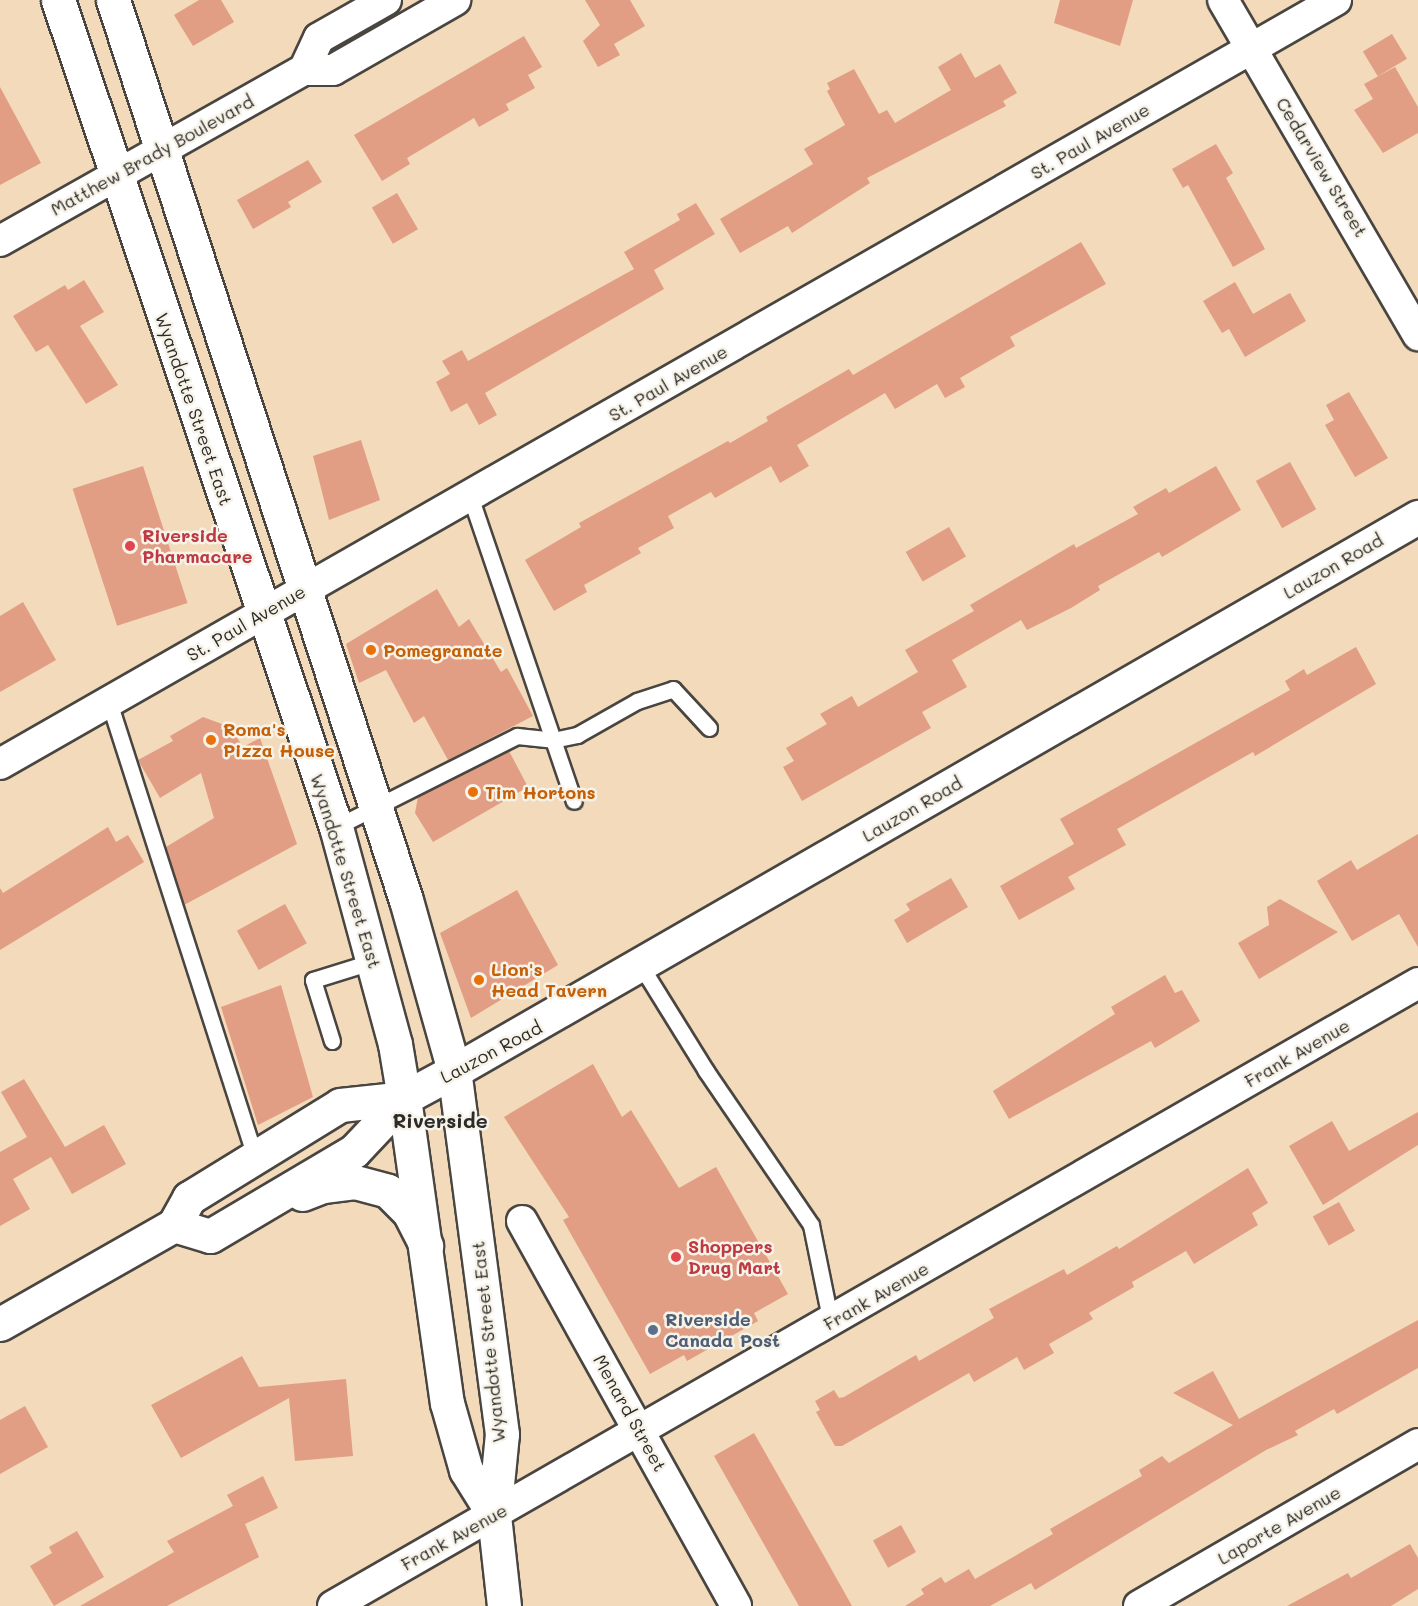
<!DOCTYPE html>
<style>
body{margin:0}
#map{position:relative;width:1418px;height:1606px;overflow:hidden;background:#f2daba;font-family:Mali,sans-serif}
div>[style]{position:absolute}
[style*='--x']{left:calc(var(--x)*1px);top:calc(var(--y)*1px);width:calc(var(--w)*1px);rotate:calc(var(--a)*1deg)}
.building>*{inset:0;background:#e19e84;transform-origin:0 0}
.roads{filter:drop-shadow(2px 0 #494540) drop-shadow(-2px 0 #494540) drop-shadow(0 2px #494540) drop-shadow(0 -2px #494540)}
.service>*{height:15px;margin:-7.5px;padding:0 7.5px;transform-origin:7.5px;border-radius:7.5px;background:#fff}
.minor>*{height:30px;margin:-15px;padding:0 15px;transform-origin:15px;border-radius:15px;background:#fff}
.tertiary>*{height:33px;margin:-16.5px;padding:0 16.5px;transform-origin:16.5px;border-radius:16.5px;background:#fff}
.secondary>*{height:33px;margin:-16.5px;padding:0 16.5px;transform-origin:16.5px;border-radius:16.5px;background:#fff}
.dots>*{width:16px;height:16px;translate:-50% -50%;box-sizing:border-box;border:3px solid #f7f3e8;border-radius:50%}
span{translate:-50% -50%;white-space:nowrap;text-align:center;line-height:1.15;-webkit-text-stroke:5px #f7f3e8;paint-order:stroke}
.street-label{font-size:18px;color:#2b2b2b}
.health-label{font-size:18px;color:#be3a42;font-weight:700}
.left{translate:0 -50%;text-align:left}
.food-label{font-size:18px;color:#c56008;font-weight:700}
.service-label{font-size:18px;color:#4e5e75;font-weight:700}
.neighbourhood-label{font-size:20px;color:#2b2b2b;font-weight:700}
</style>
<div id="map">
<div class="building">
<i style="clip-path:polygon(199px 0,221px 0,234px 22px,193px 46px,174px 15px)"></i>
<i style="clip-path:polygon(585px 0,630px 0,645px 26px,614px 44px,620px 55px,598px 67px,583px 41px,600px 25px)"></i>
<i style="clip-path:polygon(1060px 0,1133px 0,1120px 46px,1054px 23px)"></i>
<i style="left:1392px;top:34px;width:29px;height:34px;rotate:59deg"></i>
<i style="clip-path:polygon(524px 36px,542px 67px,528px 75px,535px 88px,506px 104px,509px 110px,479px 127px,474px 118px,407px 158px,410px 164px,382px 181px,354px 135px)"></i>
<i style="clip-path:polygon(961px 53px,975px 78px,1000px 64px,1017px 93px,1003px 101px,1006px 106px,867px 178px,870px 183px,792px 233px,788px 226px,740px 253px,720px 219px,813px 164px,804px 149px,845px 125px,827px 91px,830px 89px,827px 83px,854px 69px,879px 114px,887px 110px,895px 123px,951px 90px,938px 67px)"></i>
<i style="clip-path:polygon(1395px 67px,1418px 107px,1418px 133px,1383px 153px,1354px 110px,1373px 99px,1364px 84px)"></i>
<i style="clip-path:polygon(0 87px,41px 163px,0 185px)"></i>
<i style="clip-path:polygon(1216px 144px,1233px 173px,1226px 178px,1265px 249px,1233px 267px,1188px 185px,1183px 188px,1172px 169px)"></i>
<i style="clip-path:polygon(308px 160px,322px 182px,288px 202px,291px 207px,253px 229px,237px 200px)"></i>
<i style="left:397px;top:193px;width:42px;height:29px;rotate:60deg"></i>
<i style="clip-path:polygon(696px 203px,715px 234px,654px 270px,664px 289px,485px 393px,497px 415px,479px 425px,467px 403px,451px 412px,436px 382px,450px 374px,442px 361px,462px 350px,468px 361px,634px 269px,624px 252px,680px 220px,677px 214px)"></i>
<i style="clip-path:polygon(1081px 242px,1106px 284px,1010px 337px,1015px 346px,960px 378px,965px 387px,945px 398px,937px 384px,895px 409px,885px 393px,797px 445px,809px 466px,780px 483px,771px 466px,715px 498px,711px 492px,668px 516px,674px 528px,638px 548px,641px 553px,584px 585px,587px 592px,554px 611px,525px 560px,581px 527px,579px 523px,728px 441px,730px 443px,768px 421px,766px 417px,849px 369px,853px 375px)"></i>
<i style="clip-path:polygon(84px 280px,104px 312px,80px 326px,118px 385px,86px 404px,48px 345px,36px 352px,13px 316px,65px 285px,68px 290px)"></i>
<i style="clip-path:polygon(1235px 282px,1253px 314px,1290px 293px,1306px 321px,1245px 357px,1229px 329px,1222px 333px,1203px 301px)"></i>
<i style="clip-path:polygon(1349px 392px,1388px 458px,1355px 477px,1325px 425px,1334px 420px,1326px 405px)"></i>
<i style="clip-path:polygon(361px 440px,380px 500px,329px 520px,313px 456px)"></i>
<i style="left:1290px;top:462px;width:54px;height:39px;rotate:61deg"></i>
<i style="left:143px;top:466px;width:144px;height:74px;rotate:72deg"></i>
<i style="clip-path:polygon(1216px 466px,1241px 510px,1162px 557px,1159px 552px,1098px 586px,1100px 590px,1071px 608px,1027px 630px,1021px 620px,952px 660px,967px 687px,922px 712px,931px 728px,802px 801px,783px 767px,794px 761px,786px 748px,827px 724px,820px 714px,852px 696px,858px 707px,918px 672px,905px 650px,974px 611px,970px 605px,1074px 544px,1076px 548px,1138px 514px,1133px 507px,1166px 488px,1169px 493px)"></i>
<i style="left:949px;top:527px;width:34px;height:50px;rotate:60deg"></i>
<i style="clip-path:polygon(437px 589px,459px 627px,469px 619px,501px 672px,507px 668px,533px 716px,448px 760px,424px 716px,414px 723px,386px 670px,359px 683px,346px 644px)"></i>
<i style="clip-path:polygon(23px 602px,56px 660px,0 692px,0 616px)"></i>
<i style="clip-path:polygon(1356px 647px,1376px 684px,1255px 756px,1253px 752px,1117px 829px,1126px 845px,1068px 877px,1075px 889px,1019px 920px,1000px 886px,1074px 844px,1060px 819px,1290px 690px,1285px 681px,1304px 669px,1307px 675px)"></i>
<i style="clip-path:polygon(203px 717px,230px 727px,243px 747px,260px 738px,297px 844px,184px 905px,166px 847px,214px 818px,201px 773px,160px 798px,138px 760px,173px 741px,170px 736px)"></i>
<i style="clip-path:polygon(509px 751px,528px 787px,433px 842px,415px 813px,418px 797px)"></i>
<i style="clip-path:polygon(108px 827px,116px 842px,128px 835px,144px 862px,0 950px,0 888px,3px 893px)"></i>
<i style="clip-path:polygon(1418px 834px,1418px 947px,1399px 914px,1352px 941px,1317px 881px,1351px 860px,1357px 870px)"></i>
<i style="clip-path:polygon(951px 878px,968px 907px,907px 943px,894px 920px,910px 910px,906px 904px)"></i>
<i style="clip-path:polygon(517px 890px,558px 965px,471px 1018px,440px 933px)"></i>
<i style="clip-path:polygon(1280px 899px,1338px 932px,1259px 979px,1238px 943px,1269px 925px,1267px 907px)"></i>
<i style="left:285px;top:904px;width:45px;height:55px;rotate:61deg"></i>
<i style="clip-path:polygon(1165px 975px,1175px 993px,1182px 990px,1200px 1021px,1155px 1048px,1151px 1041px,1009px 1119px,993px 1091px,1115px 1014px,1111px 1007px)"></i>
<i style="clip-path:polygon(281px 985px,313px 1097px,258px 1125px,221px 1007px)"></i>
<i style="clip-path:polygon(593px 1064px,622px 1117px,631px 1110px,679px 1188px,716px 1167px,788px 1294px,754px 1313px,758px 1321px,687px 1361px,684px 1355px,650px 1374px,563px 1220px,569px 1217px,504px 1117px)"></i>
<i style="clip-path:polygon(24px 1079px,65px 1147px,104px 1125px,126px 1164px,72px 1194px,51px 1157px,13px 1179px,30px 1209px,0 1226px,0 1152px,27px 1137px,1px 1092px)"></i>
<i style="clip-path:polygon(1418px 1112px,1418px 1145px,1323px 1205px,1289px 1146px,1332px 1121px,1349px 1151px)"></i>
<i style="clip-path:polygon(1248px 1168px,1268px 1203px,1252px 1213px,1258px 1225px,1194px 1264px,1186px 1251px,1132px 1282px,1134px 1287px,1089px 1313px,1093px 1319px,1049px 1344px,1054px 1353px,1024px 1370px,1017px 1357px,974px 1382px,969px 1373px,842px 1446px,835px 1446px,816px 1412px,820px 1410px,815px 1401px,834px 1390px,839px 1398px,844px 1397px,916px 1355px,919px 1361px,994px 1318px,989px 1309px,1064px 1269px,1067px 1275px,1117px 1246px,1119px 1249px)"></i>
<i style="left:1339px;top:1202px;width:33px;height:30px;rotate:61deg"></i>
<i style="clip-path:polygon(1418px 1320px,1418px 1368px,1337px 1414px,1334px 1409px,1295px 1431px,1298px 1435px,1266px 1450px,1035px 1590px,1031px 1583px,990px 1606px,905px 1606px,924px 1594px,921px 1589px,941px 1577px,945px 1583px,969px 1569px,975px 1579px,1053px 1534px,1050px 1529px,1142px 1476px,1139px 1470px,1162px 1456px,1169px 1463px,1233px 1425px,1173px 1393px,1213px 1371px,1239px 1419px)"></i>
<i style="clip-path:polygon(242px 1356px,259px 1387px,346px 1379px,353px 1456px,295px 1461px,289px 1398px,181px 1458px,151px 1405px)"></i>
<i style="clip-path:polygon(25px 1406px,48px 1447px,0 1474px,0 1420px)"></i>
<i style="clip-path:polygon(754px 1433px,824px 1556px,852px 1606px,799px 1606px,714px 1456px)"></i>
<i style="clip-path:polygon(263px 1476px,278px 1508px,245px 1524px,259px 1557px,167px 1606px,80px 1606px,174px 1552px,167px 1541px,233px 1506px,227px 1495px)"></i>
<i style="left:901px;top:1525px;width:31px;height:32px;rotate:61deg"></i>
<i style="clip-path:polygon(77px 1531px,104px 1577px,54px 1606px,30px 1566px,52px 1553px,49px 1547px)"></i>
<i style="clip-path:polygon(1410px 1544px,1418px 1558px,1418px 1589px,1391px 1606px,1287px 1606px,1348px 1573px,1351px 1578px)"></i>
</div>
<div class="roads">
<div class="service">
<i style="--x:470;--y:496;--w:322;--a:71.2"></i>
<i style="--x:109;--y:702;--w:478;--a:72.2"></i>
<i style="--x:336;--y:827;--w:203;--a:-26.7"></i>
<i style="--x:517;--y:736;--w:36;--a:6"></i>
<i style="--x:553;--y:740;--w:25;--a:-12"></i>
<i style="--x:577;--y:735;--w:69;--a:-29.5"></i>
<i style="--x:637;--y:701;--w:38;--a:-18"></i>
<i style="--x:673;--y:689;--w:53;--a:47.3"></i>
<i style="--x:641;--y:966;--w:123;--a:58.2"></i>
<i style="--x:706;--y:1071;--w:186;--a:55.7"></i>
<i style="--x:811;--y:1225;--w:100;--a:78.5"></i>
<i style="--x:332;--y:1041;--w:64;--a:-107.3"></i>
<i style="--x:313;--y:980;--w:64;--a:-17.3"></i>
</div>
<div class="minor">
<i style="--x:1223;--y:0;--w:388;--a:59.8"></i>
<i style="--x:304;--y:70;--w:35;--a:-65"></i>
<i style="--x:319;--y:38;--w:77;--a:-29.6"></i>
<i style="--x:0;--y:241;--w:349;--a:-29.4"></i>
<i style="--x:304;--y:70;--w:29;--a:0"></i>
<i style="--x:333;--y:70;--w:141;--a:-29.8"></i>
<i style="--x:0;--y:764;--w:1539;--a:-29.76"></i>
<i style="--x:522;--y:1221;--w:440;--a:60.9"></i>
<i style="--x:333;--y:1606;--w:1251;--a:-29.86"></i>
<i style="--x:1139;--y:1606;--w:323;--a:-30.1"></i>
</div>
<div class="tertiary">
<i style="--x:404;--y:1098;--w:308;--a:82"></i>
<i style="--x:447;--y:1403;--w:70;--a:74.2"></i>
<i style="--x:466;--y:1470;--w:53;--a:58.1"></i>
<i style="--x:504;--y:1606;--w:92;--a:-96.3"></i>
<i style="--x:494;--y:1515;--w:81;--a:-84.4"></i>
<i style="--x:502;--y:1434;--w:366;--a:-97.5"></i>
<i style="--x:454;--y:1071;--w:1112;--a:-29.89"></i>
</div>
<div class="secondary">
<i style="--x:58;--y:0;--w:872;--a:71.42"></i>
<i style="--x:336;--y:827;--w:225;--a:74.8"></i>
<i style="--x:395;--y:1044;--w:55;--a:80.5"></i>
<i style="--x:113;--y:0;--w:946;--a:71.97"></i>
<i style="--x:406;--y:900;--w:178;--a:74.3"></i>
<i style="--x:454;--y:1071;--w:57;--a:151.6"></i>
<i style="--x:404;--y:1098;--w:73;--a:133.3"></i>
<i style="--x:354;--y:1151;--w:167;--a:149.4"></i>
<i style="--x:210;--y:1236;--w:38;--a:-163"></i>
<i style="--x:302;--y:1194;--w:22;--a:-21"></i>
<i style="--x:323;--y:1186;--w:32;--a:-7"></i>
<i style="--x:355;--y:1182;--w:34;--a:15"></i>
<i style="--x:388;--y:1191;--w:30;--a:45"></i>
<i style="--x:409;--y:1212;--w:38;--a:63"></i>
<i style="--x:0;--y:1324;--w:200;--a:-29.6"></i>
<i style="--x:174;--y:1225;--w:31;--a:-61"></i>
<i style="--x:189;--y:1198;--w:177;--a:-31.6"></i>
<i style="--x:340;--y:1105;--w:64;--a:-6.2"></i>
</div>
</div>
<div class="dots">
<i style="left:130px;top:546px;background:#e0444e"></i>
<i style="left:371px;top:650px;background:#e8710a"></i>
<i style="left:211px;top:740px;background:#e8710a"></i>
<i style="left:473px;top:792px;background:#e8710a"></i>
<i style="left:479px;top:980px;background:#e8710a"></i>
<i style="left:676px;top:1257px;background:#e0444e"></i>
<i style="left:653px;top:1330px;background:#5c6f8a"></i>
</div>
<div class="street-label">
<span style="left:1090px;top:141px;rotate:-30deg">St. Paul Avenue</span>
<span style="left:152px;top:155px;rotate:-29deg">Matthew Brady Boulevard</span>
<span style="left:1322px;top:167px;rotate:59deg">Cedarview Street</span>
<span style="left:668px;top:383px;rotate:-30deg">St. Paul Avenue</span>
<span style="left:194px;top:409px;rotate:71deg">Wyandotte Street East</span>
<span style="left:1333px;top:566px;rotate:-30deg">Lauzon Road</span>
<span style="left:246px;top:623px;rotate:-30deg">St. Paul Avenue</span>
<span style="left:912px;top:809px;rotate:-30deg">Lauzon Road</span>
<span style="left:346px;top:871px;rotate:73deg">Wyandotte Street East</span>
<span style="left:491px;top:1052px;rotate:-28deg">Lauzon Road</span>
<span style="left:1297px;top:1053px;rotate:-30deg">Frank Avenue</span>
<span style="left:876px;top:1296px;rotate:-30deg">Frank Avenue</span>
<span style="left:488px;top:1342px;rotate:-96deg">Wyandotte Street East</span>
<span style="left:630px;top:1413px;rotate:61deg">Menard Street</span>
<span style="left:1279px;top:1525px;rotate:-30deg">Laporte Avenue</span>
<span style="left:454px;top:1537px;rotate:-29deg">Frank Avenue</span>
</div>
<div class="health-label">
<span class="left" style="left:142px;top:546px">Riverside<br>Pharmacare</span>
<span class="left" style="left:688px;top:1257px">Shoppers<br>Drug Mart</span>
</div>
<div class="food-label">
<span class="left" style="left:383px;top:650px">Pomegranate</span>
<span class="left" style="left:223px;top:740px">Roma's<br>Pizza House</span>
<span class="left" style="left:485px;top:792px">Tim Hortons</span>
<span class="left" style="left:491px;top:980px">Lion's<br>Head Tavern</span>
</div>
<div class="service-label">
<span class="left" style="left:665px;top:1330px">Riverside<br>Canada Post</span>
</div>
<div class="neighbourhood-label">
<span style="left:440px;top:1120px">Riverside</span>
</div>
</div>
